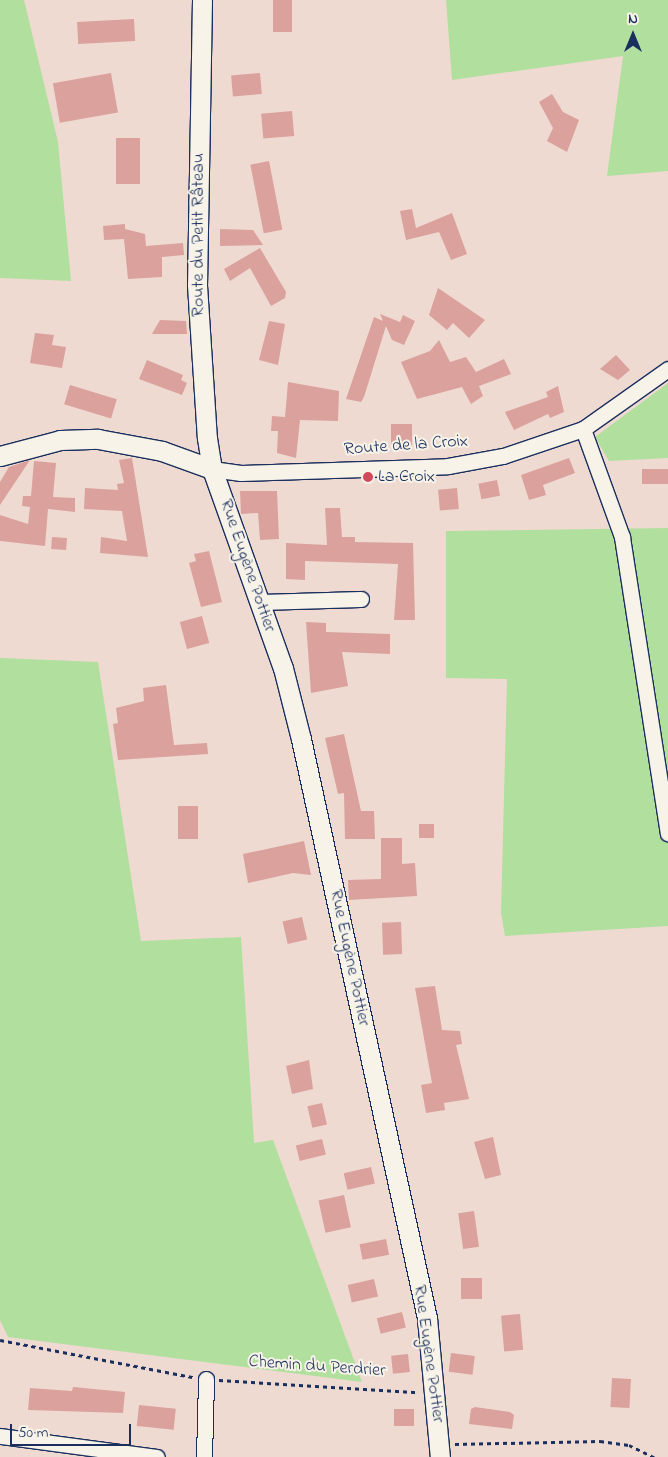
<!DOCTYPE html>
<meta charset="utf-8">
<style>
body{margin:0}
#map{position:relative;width:668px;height:1457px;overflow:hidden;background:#efdad2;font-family:"Indie Flower",sans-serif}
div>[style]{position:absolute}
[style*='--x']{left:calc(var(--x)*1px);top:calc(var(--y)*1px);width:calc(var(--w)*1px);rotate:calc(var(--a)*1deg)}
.green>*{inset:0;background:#b0df9e}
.building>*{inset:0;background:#dba19d;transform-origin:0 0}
.path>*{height:3px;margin-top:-1.5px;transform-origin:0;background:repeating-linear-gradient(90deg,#1b2f5e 0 4px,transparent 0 8px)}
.roads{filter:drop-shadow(1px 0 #1b2f5e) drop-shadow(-1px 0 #1b2f5e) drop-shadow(0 1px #1b2f5e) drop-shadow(0 -1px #1b2f5e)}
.minor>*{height:15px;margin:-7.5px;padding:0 7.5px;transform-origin:7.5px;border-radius:7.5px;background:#f7f3e8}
.tertiary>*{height:19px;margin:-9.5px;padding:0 9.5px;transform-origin:9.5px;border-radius:9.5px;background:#f7f3e8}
.dots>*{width:14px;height:14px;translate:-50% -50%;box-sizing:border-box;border:2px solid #f7f3e8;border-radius:50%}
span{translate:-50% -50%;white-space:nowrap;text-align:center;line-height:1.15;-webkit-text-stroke:4px #f7f3e8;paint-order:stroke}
.street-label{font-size:18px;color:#1b2f5e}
.poi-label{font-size:18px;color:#1b2f5e}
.left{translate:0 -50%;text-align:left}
.north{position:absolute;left:608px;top:10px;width:50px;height:50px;-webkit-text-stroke:4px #f7f3e8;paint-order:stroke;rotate:0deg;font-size:14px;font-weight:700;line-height:20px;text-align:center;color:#1b2f5e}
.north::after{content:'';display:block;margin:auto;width:18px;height:22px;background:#1b2f5e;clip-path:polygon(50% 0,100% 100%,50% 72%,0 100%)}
.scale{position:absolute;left:10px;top:1424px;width:121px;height:22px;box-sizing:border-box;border:2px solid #1b2f5e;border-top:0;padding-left:6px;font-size:15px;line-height:18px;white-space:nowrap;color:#1b2f5e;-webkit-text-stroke:4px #f7f3e8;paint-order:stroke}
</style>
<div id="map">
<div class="green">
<i style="clip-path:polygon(0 0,24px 0,58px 142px,71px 281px,0 278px)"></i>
<i style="clip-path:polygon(446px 0,668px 0,668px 171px,607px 176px,623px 56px,452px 80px)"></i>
<i style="clip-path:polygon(668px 383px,668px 458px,609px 461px,595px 437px)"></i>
<i style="clip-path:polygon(668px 528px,668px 926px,505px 936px,501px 913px,507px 679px,446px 678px,446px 531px)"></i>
<i style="clip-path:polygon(0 658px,98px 662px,141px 941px,241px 937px,254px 1143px,273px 1140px,362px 1382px,8px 1337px,0 1320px)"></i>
</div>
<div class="building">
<i style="left:273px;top:0;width:19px;height:32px"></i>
<i style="left:134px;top:19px;width:22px;height:57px;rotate:87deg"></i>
<i style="left:111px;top:73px;width:40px;height:59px;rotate:80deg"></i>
<i style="left:260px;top:73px;width:21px;height:29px;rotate:85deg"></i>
<i style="clip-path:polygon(552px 94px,563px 112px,579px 120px,567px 152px,547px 141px,553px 128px,539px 102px)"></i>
<i style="left:292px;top:111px;width:25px;height:31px;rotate:85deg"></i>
<i style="left:140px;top:138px;width:46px;height:24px;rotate:90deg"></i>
<i style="left:269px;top:161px;width:70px;height:19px;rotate:79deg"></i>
<i style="clip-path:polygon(412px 209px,416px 228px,452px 213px,467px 254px,451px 260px,439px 232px,406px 240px,400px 211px)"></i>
<i style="clip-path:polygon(125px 224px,125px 229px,145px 234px,146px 246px,183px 243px,184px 255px,162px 257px,162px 277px,128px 279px,124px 239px,104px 240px,103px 226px)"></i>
<i style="clip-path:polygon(220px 229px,253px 230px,263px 245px,220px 246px)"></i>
<i style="clip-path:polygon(260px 248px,286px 292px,285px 298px,271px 306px,250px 268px,230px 281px,224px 269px)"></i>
<i style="clip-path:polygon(438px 288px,485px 320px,469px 338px,453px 323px,447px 330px,429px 315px)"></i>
<i style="clip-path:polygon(380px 314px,400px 322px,403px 315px,415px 321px,404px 345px,392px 340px,386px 326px,364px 397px,361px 402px,346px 399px,374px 317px,383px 321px)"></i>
<i style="clip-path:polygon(160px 320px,186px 321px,187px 334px,152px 334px)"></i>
<i style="clip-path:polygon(269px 321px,285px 324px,278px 365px,259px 360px)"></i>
<i style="clip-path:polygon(35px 333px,54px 335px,52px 345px,66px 347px,62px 368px,30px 363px)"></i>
<i style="clip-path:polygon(439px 340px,450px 362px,466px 357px,476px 372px,504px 359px,511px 374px,479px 386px,483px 396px,471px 404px,462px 387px,417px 399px,401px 362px,430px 351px)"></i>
<i style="clip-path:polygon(616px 355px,630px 370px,618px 380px,600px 369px)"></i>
<i style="clip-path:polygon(147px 360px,183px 375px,181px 380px,187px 383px,182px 395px,139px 379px)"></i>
<i style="clip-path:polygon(288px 382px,339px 391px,338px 421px,300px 420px,296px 458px,277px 453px,278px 431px,271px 431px,272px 416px,285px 417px)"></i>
<i style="left:70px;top:385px;width:49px;height:20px;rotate:17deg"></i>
<i style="clip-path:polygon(558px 386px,564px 412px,550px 418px,548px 414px,514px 430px,505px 412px,548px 397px,546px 392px)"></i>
<i style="left:391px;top:424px;width:21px;height:21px"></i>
<i style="clip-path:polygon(132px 458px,148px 557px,100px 553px,101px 537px,127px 541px,122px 511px,84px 509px,85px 488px,118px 490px,117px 484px,124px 483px,119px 460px)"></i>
<i style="clip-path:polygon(569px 458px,575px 473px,543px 485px,546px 495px,529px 500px,521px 475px)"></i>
<i style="clip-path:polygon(30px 460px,0 505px,0 482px,9px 467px)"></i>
<i style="clip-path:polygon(34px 461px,56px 463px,53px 497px,75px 498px,75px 512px,48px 509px,45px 546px,0 541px,0 515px,28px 524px,30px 507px,22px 506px,23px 496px,31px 496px)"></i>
<i style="left:668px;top:469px;width:15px;height:26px;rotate:90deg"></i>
<i style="left:497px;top:480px;width:16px;height:19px;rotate:79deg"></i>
<i style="left:457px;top:488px;width:21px;height:19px;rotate:85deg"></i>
<i style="clip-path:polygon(240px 491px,277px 491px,279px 539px,260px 540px,258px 513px,241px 514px)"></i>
<i style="clip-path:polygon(325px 508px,340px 508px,342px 537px,355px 537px,355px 542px,413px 543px,415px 620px,394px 620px,398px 564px,305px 561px,305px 580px,286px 579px,286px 543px,327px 545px)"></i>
<i style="left:52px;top:537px;width:15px;height:12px;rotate:4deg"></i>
<i style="clip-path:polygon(209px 551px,222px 602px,201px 607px,189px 563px,196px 561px,194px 554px)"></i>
<i style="left:202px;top:616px;width:28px;height:23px;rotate:75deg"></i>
<i style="clip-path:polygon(306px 622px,326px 623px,326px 632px,390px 634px,390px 654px,342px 652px,348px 686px,311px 693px)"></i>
<i style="clip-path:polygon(166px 685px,174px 745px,207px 743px,208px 754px,118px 760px,113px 724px,118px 723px,116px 708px,144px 701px,143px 688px)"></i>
<i style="clip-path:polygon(344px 734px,361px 811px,374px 811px,375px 839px,345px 839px,344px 793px,338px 794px,325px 738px)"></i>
<i style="left:178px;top:806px;width:20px;height:33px"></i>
<i style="left:419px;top:824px;width:15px;height:14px"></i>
<i style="clip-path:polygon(381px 838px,402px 838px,402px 864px,415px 863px,417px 896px,349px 900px,348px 880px,381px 879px)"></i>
<i style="clip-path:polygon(304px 841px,311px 875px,293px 873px,248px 883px,243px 854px)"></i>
<i style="left:302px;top:917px;width:23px;height:20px;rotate:77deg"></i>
<i style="left:401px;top:922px;width:32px;height:19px;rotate:88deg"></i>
<i style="clip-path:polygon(435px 986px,442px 1030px,460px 1031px,462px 1044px,456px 1045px,469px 1099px,444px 1103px,445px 1110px,426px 1113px,421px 1085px,432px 1083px,415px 988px)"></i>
<i style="clip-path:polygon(309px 1060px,313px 1089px,292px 1094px,286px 1066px)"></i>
<i style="left:322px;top:1103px;width:22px;height:15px;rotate:77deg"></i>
<i style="clip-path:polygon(493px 1137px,501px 1175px,485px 1179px,474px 1142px)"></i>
<i style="left:322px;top:1139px;width:16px;height:27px;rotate:76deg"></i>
<i style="left:371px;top:1167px;width:17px;height:28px;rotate:77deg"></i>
<i style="left:344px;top:1195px;width:33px;height:26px;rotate:78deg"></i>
<i style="left:474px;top:1211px;width:36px;height:16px;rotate:82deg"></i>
<i style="left:386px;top:1239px;width:16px;height:27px;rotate:79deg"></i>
<i style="left:461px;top:1278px;width:21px;height:21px"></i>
<i style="left:374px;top:1279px;width:18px;height:27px;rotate:77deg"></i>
<i style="left:402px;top:1312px;width:16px;height:26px;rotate:76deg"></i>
<i style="left:520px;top:1314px;width:36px;height:19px;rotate:85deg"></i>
<i style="left:451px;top:1353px;width:24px;height:19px;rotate:7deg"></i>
<i style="left:408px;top:1354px;width:18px;height:17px;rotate:84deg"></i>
<i style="left:612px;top:1378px;width:19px;height:29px;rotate:3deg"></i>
<i style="clip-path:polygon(73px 1387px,125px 1392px,123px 1413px,28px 1410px,30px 1388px,72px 1391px)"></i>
<i style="left:139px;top:1405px;width:37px;height:21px;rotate:6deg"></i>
<i style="clip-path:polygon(475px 1407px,510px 1412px,514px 1415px,512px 1429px,469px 1424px,471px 1409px)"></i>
<i style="left:394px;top:1409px;width:20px;height:17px"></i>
</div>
<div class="path">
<i style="--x:0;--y:1340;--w:197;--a:10.9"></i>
<i style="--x:219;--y:1380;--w:199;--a:3.5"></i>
<i style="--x:455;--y:1444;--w:145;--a:-1.2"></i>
<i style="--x:600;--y:1441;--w:29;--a:8"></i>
<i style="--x:629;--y:1445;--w:28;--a:26"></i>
</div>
<div class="roads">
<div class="minor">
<i style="--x:583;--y:429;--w:115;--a:70.1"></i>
<i style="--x:622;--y:537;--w:300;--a:81.2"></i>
<i style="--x:212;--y:469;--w:29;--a:8"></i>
<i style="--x:241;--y:473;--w:207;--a:-1.9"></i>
<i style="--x:448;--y:466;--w:56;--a:-10.3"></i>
<i style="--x:503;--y:456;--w:84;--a:-18.6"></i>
<i style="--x:583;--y:429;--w:104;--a:-35.2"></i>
<i style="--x:260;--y:602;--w:101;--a:-1.7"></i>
<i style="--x:0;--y:1436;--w:158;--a:7.6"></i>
<i style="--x:204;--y:1457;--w:78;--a:-88.5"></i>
</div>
<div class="tertiary">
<i style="--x:202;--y:0;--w:285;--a:91"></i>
<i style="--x:197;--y:285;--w:153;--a:86.3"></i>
<i style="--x:207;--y:438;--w:31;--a:81"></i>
<i style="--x:212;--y:469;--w:211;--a:70.4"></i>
<i style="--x:283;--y:668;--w:73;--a:75.8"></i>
<i style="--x:301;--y:739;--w:593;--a:77.72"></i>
<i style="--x:427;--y:1318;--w:140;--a:84.7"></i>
<i style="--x:0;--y:456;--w:62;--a:-14.9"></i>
<i style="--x:60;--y:440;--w:38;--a:-2"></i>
<i style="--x:98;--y:439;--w:65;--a:10.6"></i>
<i style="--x:162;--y:451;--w:53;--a:19.8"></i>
</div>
</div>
<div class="dots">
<i style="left:368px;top:477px;background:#d1495b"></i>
</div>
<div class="street-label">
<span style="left:199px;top:235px;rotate:-90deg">Route du Petit Râteau</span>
<span style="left:406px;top:446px;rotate:-4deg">Route de la Croix</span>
<span style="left:247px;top:566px;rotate:71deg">Rue Eugène Pottier</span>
<span style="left:349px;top:958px;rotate:78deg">Rue Eugène Pottier</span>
<span style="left:428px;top:1354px;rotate:82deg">Rue Eugène Pottier</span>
<span style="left:317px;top:1367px;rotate:4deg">Chemin du Perdrier</span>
</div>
<div class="poi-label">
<span class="left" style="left:378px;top:477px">La Croix</span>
</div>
<div class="north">N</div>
<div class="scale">50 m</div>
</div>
